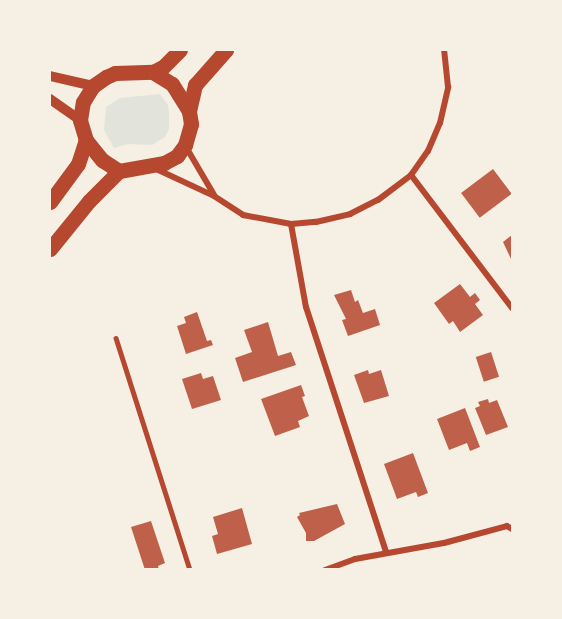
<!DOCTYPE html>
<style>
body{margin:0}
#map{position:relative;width:562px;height:619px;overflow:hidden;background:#f6efe4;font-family:"Alegreya Sans",sans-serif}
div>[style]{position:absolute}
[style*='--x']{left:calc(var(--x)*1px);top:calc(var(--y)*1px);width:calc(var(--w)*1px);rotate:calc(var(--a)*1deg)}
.green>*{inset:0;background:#e2e4dc}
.building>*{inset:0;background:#bf614a;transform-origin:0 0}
.service>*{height:4.5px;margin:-2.25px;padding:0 2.25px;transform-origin:2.25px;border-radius:2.25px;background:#b5482f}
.minor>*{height:6px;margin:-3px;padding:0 3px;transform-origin:3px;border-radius:3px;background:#b5482f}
.tertiary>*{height:10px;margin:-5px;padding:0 5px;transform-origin:5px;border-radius:5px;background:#b5482f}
.primary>*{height:15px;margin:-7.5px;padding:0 7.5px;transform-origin:7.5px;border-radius:7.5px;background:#b5482f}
span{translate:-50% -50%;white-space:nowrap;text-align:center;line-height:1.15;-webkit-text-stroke:6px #f6efe4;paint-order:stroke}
.frame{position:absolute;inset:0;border:51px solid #f6efe4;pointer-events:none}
</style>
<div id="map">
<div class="green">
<i style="clip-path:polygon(160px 94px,168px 105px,169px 113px,169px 129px,165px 137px,152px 145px,128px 144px,114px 148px,104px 130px,106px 107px,120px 98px)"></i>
</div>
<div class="building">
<i style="left:493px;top:169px;width:31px;height:40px;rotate:53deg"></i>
<i style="clip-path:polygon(512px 235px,512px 261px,503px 242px)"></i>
<i style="clip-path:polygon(460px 284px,470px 297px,475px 293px,480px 300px,475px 304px,483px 315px,460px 332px,453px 321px,449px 324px,434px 303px)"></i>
<i style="clip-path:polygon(351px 290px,355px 302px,358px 300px,363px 313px,375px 309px,380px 325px,348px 336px,342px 320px,346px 319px,334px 295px)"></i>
<i style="clip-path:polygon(197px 312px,207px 341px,211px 340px,213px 345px,186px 354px,177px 326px,186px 323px,184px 317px)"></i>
<i style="clip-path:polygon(268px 322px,278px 356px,291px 352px,296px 365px,243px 382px,235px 358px,252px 352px,244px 330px)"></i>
<i style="left:491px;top:352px;width:26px;height:16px;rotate:72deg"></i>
<i style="clip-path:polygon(368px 370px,369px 374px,381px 370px,389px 396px,364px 403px,354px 375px)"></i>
<i style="clip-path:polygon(201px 373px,203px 379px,213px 376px,221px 400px,192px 409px,182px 379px)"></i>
<i style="clip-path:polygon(301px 385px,305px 396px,302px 397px,309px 416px,298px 421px,300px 427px,275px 436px,261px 399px)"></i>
<i style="clip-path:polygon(488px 399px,489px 403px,497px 400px,508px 427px,486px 435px,475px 408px,480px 406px,478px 402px)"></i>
<i style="clip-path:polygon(465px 408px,480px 447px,470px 451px,467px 443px,449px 450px,437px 419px)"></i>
<i style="clip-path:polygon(413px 453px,428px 493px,418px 497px,416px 492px,397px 499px,384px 464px)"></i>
<i style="clip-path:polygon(337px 504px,345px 524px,314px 541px,306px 541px,306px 533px,297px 517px,300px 515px,299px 513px)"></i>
<i style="clip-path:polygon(242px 508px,252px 544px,217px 554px,212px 536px,218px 534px,213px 517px)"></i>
<i style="clip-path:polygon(151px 521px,165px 563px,158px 566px,159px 570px,145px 570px,131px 527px)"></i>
</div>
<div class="service">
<i style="--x:116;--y:338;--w:244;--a:72.3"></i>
</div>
<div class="minor">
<i style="--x:186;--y:147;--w:56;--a:59.7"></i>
<i style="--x:154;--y:168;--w:66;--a:25"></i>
<i style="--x:214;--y:196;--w:35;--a:33"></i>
<i style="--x:243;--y:215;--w:49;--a:10.6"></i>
<i style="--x:291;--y:224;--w:25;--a:-5"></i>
<i style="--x:316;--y:222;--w:35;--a:-13"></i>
<i style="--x:350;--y:214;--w:31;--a:-27"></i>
<i style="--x:378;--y:200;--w:41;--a:-37.1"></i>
<i style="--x:411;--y:175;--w:29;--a:-55"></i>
<i style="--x:428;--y:151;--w:30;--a:-67"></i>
<i style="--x:440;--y:123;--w:37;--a:-77"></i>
<i style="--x:448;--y:87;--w:37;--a:-96"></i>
<i style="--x:411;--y:175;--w:167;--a:52.8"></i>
<i style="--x:291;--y:224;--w:84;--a:79.8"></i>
<i style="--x:306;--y:307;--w:258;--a:71.9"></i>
<i style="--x:325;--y:570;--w:32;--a:-20"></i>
<i style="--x:355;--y:559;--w:90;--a:-10.2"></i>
<i style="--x:444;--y:543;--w:65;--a:-15.1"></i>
<i style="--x:507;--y:526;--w:6;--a:31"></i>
</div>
<div class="tertiary">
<i style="--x:50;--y:76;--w:44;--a:13.1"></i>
<i style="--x:50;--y:99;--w:37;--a:35"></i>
</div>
<div class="primary">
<i style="--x:189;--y:111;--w:27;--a:-77"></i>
<i style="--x:195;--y:85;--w:47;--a:-48.5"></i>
<i style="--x:119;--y:171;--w:20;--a:-147"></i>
<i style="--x:102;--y:160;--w:26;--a:-129"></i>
<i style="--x:86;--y:140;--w:21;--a:-107"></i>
<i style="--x:80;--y:120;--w:18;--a:-81"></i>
<i style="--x:83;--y:102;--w:19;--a:-58"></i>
<i style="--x:93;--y:86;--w:16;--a:-35"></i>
<i style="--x:106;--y:77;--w:10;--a:-24"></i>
<i style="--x:115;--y:73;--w:38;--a:-2"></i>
<i style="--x:153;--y:72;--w:11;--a:-27"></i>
<i style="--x:163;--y:67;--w:24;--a:-45"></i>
<i style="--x:50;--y:202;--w:47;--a:-53.6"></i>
<i style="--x:78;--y:164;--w:25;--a:-72"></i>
<i style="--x:50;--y:249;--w:62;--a:-50.9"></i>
<i style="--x:89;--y:201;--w:42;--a:-45"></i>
<i style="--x:119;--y:171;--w:46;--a:-10.1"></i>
<i style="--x:164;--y:163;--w:15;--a:-28"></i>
<i style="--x:177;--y:156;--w:14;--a:-54"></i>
<i style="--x:185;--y:145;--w:22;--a:-74"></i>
<i style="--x:191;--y:124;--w:13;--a:-99"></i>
<i style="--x:189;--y:111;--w:32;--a:-122"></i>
<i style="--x:172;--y:84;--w:22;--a:-148"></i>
</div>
<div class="frame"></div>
</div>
